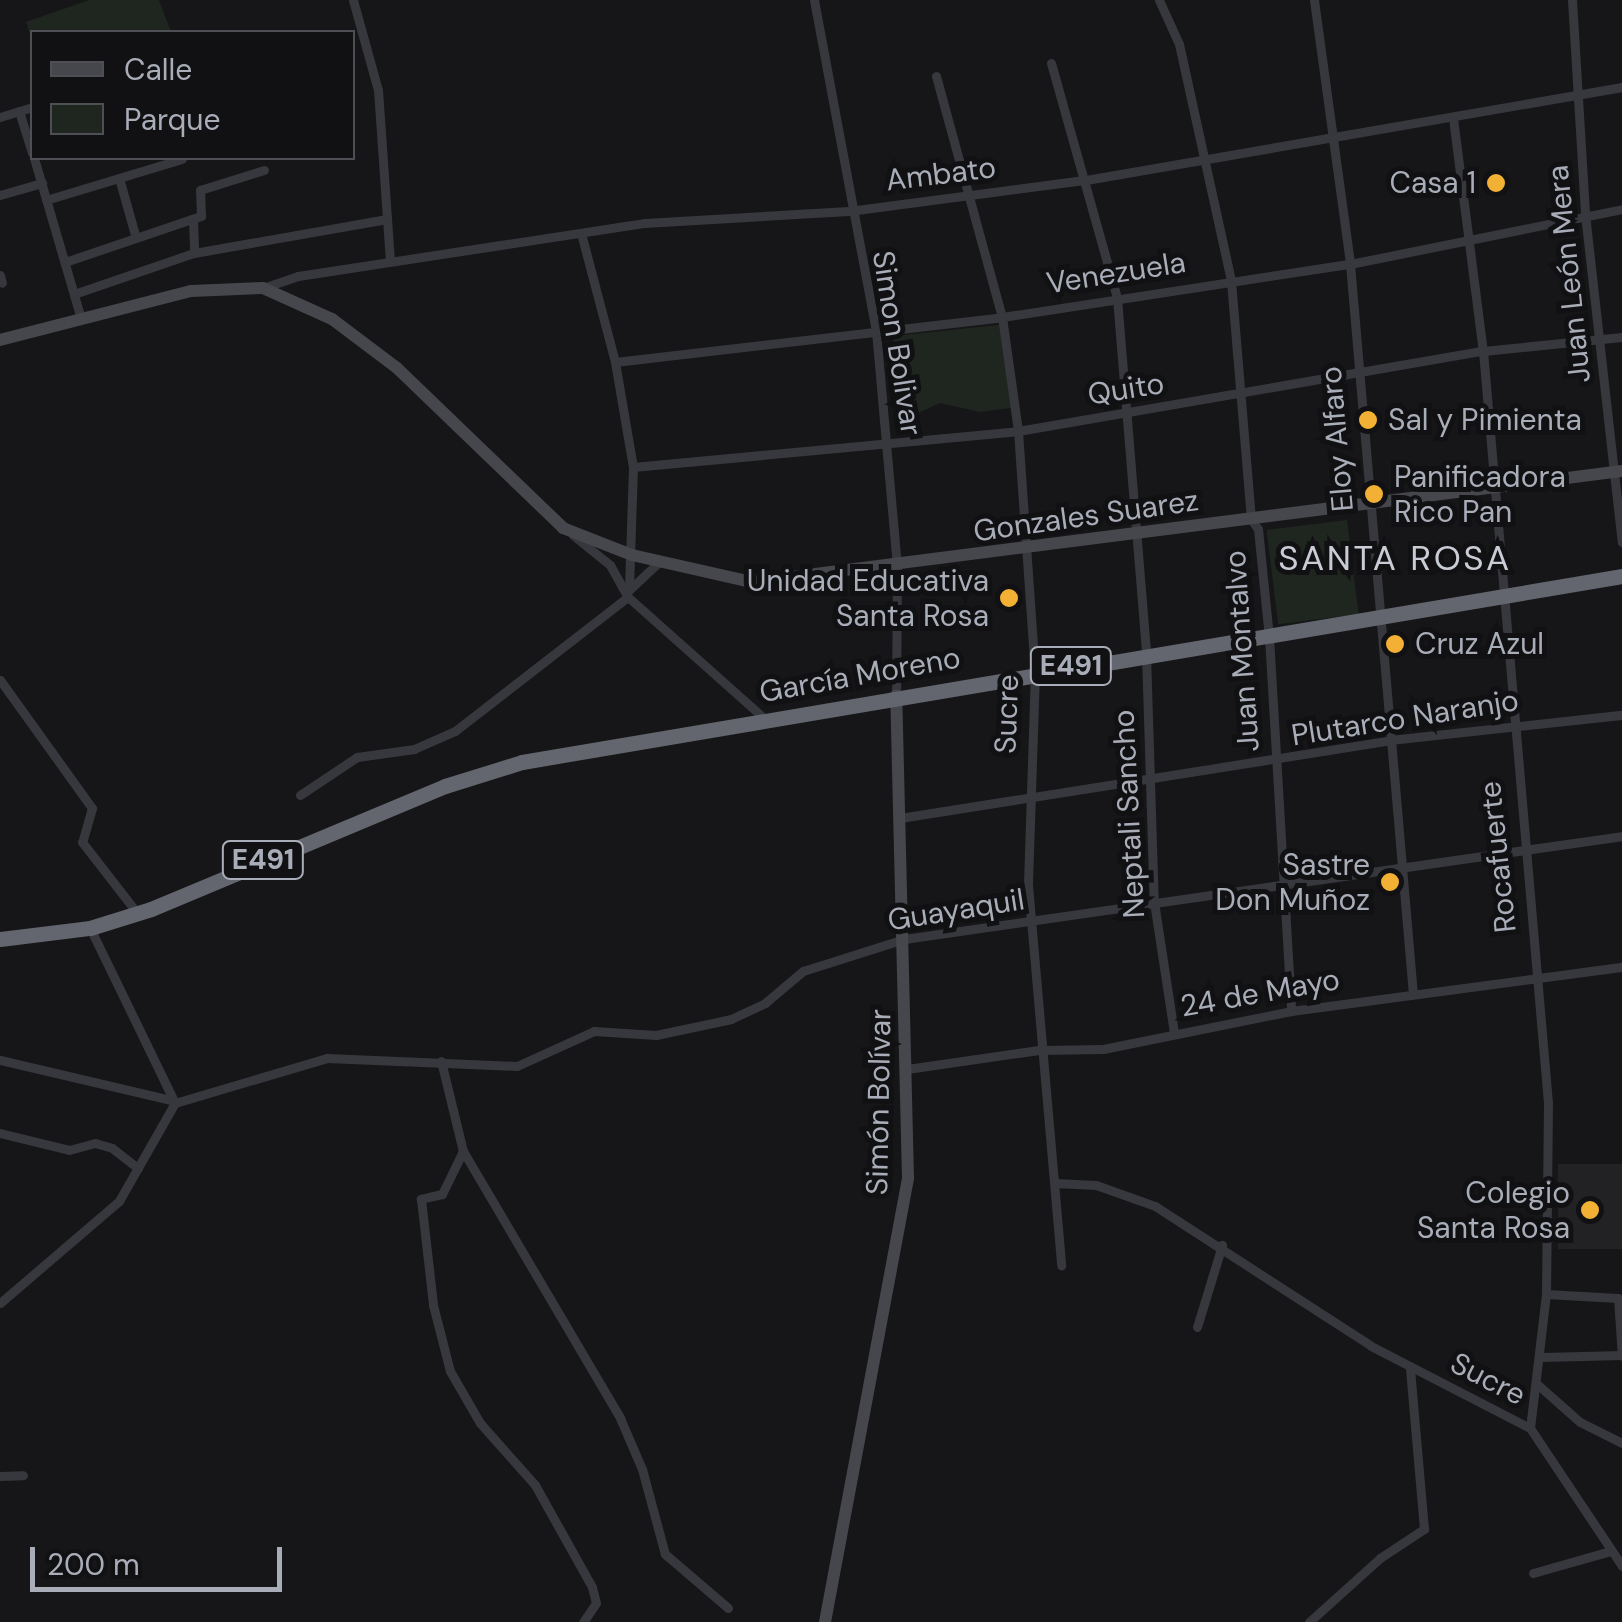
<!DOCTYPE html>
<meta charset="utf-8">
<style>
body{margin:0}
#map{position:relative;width:1622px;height:1622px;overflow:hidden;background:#161618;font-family:"DM Sans",sans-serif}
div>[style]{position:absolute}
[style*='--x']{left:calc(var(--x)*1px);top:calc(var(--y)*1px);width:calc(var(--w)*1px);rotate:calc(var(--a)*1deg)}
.built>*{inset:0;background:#222225;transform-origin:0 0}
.green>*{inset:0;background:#1e261f;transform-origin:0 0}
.street>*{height:9px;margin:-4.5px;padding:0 4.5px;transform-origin:4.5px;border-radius:4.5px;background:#37383d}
.secondary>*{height:12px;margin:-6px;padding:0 6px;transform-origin:6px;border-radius:6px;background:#45474d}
.highway>*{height:15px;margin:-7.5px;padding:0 7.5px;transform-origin:7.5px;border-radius:7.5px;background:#63666e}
.dots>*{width:28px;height:28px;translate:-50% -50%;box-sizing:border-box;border:5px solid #111113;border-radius:50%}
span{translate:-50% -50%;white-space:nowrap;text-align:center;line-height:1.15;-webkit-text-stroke:10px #111113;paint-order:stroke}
.shield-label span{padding:2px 8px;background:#111113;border:2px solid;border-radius:8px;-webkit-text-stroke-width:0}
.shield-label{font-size:28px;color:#a8adb8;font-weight:700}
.street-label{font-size:30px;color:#a8adb8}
.poi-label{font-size:30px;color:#a8adb8}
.right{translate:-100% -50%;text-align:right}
.left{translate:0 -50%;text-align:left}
.quarter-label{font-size:35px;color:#c9ccd4;letter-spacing:2.5px}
.legend{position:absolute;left:30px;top:30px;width:325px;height:130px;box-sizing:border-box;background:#111113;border:2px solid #4d4f55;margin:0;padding:12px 18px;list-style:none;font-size:30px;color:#a8adb8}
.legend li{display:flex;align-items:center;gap:20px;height:50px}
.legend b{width:50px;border:2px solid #4d4f55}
.scale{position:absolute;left:30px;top:1547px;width:252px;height:45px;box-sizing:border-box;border:5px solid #a8adb8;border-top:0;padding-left:12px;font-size:30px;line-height:35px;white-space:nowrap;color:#a8adb8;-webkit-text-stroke:8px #111113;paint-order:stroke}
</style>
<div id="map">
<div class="built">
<i style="left:1622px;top:1164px;width:85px;height:64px;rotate:90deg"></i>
</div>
<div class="green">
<i style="clip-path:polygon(89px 0,159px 0,171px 32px,32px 32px,32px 40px,26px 22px)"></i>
<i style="clip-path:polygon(999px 325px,1011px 408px,980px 412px,940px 403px,896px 423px,892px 336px)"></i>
<i style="left:1347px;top:520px;width:95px;height:81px;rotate:83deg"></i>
</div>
<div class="street">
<i style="--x:353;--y:0;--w:93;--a:74.5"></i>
<i style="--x:378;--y:90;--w:172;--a:86"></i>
<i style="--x:814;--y:0;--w:337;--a:79.4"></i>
<i style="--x:876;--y:331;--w:237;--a:84.9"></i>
<i style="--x:897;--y:567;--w:128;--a:90.4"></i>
<i style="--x:1159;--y:0;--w:48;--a:65.6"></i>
<i style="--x:1179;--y:44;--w:243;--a:77.6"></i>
<i style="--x:1231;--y:281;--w:239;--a:85.2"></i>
<i style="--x:1251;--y:519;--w:12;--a:55"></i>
<i style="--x:1258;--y:529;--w:109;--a:84.2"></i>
<i style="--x:1269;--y:637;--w:375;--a:86.6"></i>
<i style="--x:1314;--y:0;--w:266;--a:82.2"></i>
<i style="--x:1350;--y:264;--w:733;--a:85.07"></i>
<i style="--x:1572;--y:0;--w:214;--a:86.5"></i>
<i style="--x:1585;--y:214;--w:330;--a:83.6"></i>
<i style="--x:1051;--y:63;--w:244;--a:74.3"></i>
<i style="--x:1117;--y:298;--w:357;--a:85.3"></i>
<i style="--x:1146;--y:654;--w:248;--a:88.2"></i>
<i style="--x:1154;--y:902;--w:132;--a:81.3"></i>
<i style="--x:936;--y:76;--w:250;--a:74.7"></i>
<i style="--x:1002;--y:317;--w:115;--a:82"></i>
<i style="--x:1018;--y:431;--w:242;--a:86"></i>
<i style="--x:1035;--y:672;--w:213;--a:91.9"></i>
<i style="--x:1028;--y:885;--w:382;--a:85"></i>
<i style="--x:19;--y:111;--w:44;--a:72.8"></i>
<i style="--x:0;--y:117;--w:34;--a:-17"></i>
<i style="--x:1453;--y:118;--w:235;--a:82.7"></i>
<i style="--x:1483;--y:351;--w:755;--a:85.06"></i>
<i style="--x:1548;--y:1103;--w:191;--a:90.6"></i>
<i style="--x:1546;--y:1294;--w:135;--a:96.8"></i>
<i style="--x:1530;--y:1428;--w:166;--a:56.3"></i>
<i style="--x:34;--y:158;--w:164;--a:73.7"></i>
<i style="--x:119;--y:178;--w:62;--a:74.2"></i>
<i style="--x:0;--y:195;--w:44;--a:-15.9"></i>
<i style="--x:46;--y:200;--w:142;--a:-16.8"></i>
<i style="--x:193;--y:219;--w:34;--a:88"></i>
<i style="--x:582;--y:237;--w:129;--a:75.2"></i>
<i style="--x:615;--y:362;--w:107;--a:80.3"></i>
<i style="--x:633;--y:467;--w:123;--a:91.9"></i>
<i style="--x:65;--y:262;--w:144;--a:-18.7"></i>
<i style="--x:201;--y:216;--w:26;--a:-92"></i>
<i style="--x:200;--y:190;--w:67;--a:-17.4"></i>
<i style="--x:0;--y:275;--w:8;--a:76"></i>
<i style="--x:263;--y:288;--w:37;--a:-19"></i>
<i style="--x:298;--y:276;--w:351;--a:-8.7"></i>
<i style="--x:645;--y:223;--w:204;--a:-3.4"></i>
<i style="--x:849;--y:211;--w:239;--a:-7.5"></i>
<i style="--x:1086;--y:180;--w:544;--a:-9.84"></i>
<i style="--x:74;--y:294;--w:127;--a:-18.9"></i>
<i style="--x:194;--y:253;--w:196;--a:-10"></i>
<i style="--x:615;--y:362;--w:390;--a:-6.6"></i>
<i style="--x:1002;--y:317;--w:352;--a:-8.7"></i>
<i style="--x:1350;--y:264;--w:278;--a:-11.4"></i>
<i style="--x:633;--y:467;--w:387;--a:-5.3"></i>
<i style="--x:1018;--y:431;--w:472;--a:-9.8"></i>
<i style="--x:1483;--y:351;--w:140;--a:-5.8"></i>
<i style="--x:573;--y:535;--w:48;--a:39"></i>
<i style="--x:610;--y:565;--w:37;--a:61"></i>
<i style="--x:628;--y:597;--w:183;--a:41.7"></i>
<i style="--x:629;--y:590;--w:41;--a:-43"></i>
<i style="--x:0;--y:680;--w:158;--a:54.3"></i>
<i style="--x:92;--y:808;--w:35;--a:106"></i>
<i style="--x:82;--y:842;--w:90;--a:52.2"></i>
<i style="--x:300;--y:795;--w:69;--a:-33.7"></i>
<i style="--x:357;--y:757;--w:58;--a:-8"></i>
<i style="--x:414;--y:749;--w:45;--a:-23.7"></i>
<i style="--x:455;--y:731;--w:219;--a:-37.8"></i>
<i style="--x:900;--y:818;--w:496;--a:-9"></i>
<i style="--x:1390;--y:740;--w:233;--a:-6.2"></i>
<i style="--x:90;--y:928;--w:195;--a:64.1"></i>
<i style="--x:0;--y:1060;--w:176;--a:13.2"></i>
<i style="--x:441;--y:1061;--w:93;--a:76.3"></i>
<i style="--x:463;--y:1151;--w:48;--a:116"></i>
<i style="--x:442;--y:1194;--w:22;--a:167"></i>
<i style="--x:421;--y:1199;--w:107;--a:83.5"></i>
<i style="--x:433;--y:1305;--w:68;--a:75.6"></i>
<i style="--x:450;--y:1371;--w:60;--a:60"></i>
<i style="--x:480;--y:1423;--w:83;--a:48.4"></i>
<i style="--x:535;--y:1485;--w:117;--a:60.8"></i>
<i style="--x:592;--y:1587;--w:16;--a:76"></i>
<i style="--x:596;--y:1603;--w:23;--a:124"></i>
<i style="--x:907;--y:1069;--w:133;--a:-8.2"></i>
<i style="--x:1039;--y:1050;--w:64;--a:-0.9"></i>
<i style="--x:1103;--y:1049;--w:192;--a:-11.4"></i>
<i style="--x:1291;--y:1011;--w:334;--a:-7.6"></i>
<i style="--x:0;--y:1133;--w:71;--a:13.8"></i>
<i style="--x:69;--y:1150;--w:27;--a:-15"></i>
<i style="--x:95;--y:1143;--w:18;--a:16"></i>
<i style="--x:112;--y:1148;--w:33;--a:38"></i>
<i style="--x:463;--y:1151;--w:310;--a:59.5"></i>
<i style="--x:620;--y:1418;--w:56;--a:66.7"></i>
<i style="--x:642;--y:1469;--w:88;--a:74.9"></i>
<i style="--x:665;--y:1554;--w:83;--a:40.6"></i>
<i style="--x:1055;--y:1183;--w:41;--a:2.8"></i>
<i style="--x:1096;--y:1185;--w:63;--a:19.6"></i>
<i style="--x:1155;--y:1206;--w:257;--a:32.9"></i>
<i style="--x:1371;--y:1346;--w:179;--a:27.3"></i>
<i style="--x:1546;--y:1294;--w:72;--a:3.2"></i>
<i style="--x:1618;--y:1298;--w:58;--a:86.1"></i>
<i style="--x:0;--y:1303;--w:157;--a:-40.6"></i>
<i style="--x:119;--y:1201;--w:113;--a:-60.3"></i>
<i style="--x:175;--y:1103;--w:159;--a:-16.5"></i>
<i style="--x:327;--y:1058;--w:190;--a:2.4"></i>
<i style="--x:517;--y:1066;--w:85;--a:-24.4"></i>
<i style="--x:594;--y:1031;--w:62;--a:3.7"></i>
<i style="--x:656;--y:1035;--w:77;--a:-12"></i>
<i style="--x:731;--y:1019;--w:38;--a:-25"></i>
<i style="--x:765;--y:1003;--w:50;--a:-40.1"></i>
<i style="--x:803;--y:971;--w:106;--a:-17.6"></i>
<i style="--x:904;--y:939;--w:725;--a:-8.16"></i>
<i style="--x:1197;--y:1327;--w:86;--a:-73"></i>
<i style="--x:1542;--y:1357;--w:80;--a:-1.4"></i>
<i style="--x:1537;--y:1384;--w:57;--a:41.5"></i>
<i style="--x:1580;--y:1422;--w:47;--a:26.6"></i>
<i style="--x:0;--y:1476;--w:23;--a:-2"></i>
<i style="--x:1533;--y:1573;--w:81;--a:-15.8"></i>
<i style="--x:1309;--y:1622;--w:96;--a:-42"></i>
<i style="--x:1380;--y:1558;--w:53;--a:-33.4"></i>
<i style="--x:1424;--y:1529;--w:162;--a:-95"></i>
</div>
<div class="secondary">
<i style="--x:0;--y:340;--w:197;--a:-14.4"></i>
<i style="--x:191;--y:291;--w:72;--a:-2.4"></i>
<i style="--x:263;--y:288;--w:76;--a:24.2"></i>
<i style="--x:332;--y:319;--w:81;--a:37"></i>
<i style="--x:397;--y:368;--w:231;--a:43.9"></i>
<i style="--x:563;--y:528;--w:74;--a:21.4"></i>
<i style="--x:632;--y:555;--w:123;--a:12.7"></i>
<i style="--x:752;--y:582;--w:877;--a:-7.27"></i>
<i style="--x:825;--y:1622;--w:452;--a:-79.4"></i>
<i style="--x:908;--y:1178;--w:483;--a:-91.4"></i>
</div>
<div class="highway">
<i style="--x:0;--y:939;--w:91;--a:-7"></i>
<i style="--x:90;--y:928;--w:64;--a:-17.3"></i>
<i style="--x:151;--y:909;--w:319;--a:-22.7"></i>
<i style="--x:445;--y:786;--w:81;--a:-17.3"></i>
<i style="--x:522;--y:762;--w:1116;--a:-9.6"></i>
</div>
<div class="dots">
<i style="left:1496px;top:183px;background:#f2b134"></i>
<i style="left:1368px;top:420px;background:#f2b134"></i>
<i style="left:1374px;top:494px;background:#f2b134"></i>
<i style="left:1009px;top:598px;background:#f2b134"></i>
<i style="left:1395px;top:644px;background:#f2b134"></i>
<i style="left:1390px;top:882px;background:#f2b134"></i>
<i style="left:1590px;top:1210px;background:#f2b134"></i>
</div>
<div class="shield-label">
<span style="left:1071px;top:666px">E491</span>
<span style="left:263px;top:860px">E491</span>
</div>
<div class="street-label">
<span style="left:941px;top:174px;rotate:-7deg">Ambato</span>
<span style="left:1116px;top:273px;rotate:-9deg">Venezuela</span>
<span style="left:1569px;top:274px;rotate:-96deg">Juan León Mera</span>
<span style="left:897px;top:343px;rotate:81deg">Simon Bolivar</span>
<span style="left:1126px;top:389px;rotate:-9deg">Quito</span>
<span style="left:1337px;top:439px;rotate:-95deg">Eloy Alfaro</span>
<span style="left:1086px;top:516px;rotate:-8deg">Gonzales Suarez</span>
<span style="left:1242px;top:651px;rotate:-94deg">Juan Montalvo</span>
<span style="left:860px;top:675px;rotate:-10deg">García Moreno</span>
<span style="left:1007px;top:714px;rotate:-88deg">Sucre</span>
<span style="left:1405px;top:718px;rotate:-9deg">Plutarco Naranjo</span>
<span style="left:1129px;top:814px;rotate:-93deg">Neptali Sancho</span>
<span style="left:1498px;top:857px;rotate:-96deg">Rocafuerte</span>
<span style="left:956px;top:910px;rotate:-9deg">Guayaquil</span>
<span style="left:1260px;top:993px;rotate:-10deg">24 de Mayo</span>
<span style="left:879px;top:1102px;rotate:-89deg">Simón Bolívar</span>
<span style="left:1488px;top:1379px;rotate:27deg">Sucre</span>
</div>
<div class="poi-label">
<span class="right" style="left:1476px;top:183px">Casa 1</span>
<span class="left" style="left:1388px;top:420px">Sal y Pimienta</span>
<span class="left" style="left:1394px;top:494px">Panificadora<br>Rico Pan</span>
<span class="right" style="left:989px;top:598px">Unidad Educativa<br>Santa Rosa</span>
<span class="left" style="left:1415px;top:644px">Cruz Azul</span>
<span class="right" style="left:1370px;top:882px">Sastre<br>Don Muñoz</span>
<span class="right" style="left:1570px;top:1210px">Colegio<br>Santa Rosa</span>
</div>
<div class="quarter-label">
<span style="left:1395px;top:558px">SANTA ROSA</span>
</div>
<ul class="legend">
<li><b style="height:12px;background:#45474d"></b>Calle</li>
<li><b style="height:28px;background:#1e261f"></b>Parque</li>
</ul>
<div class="scale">200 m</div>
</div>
